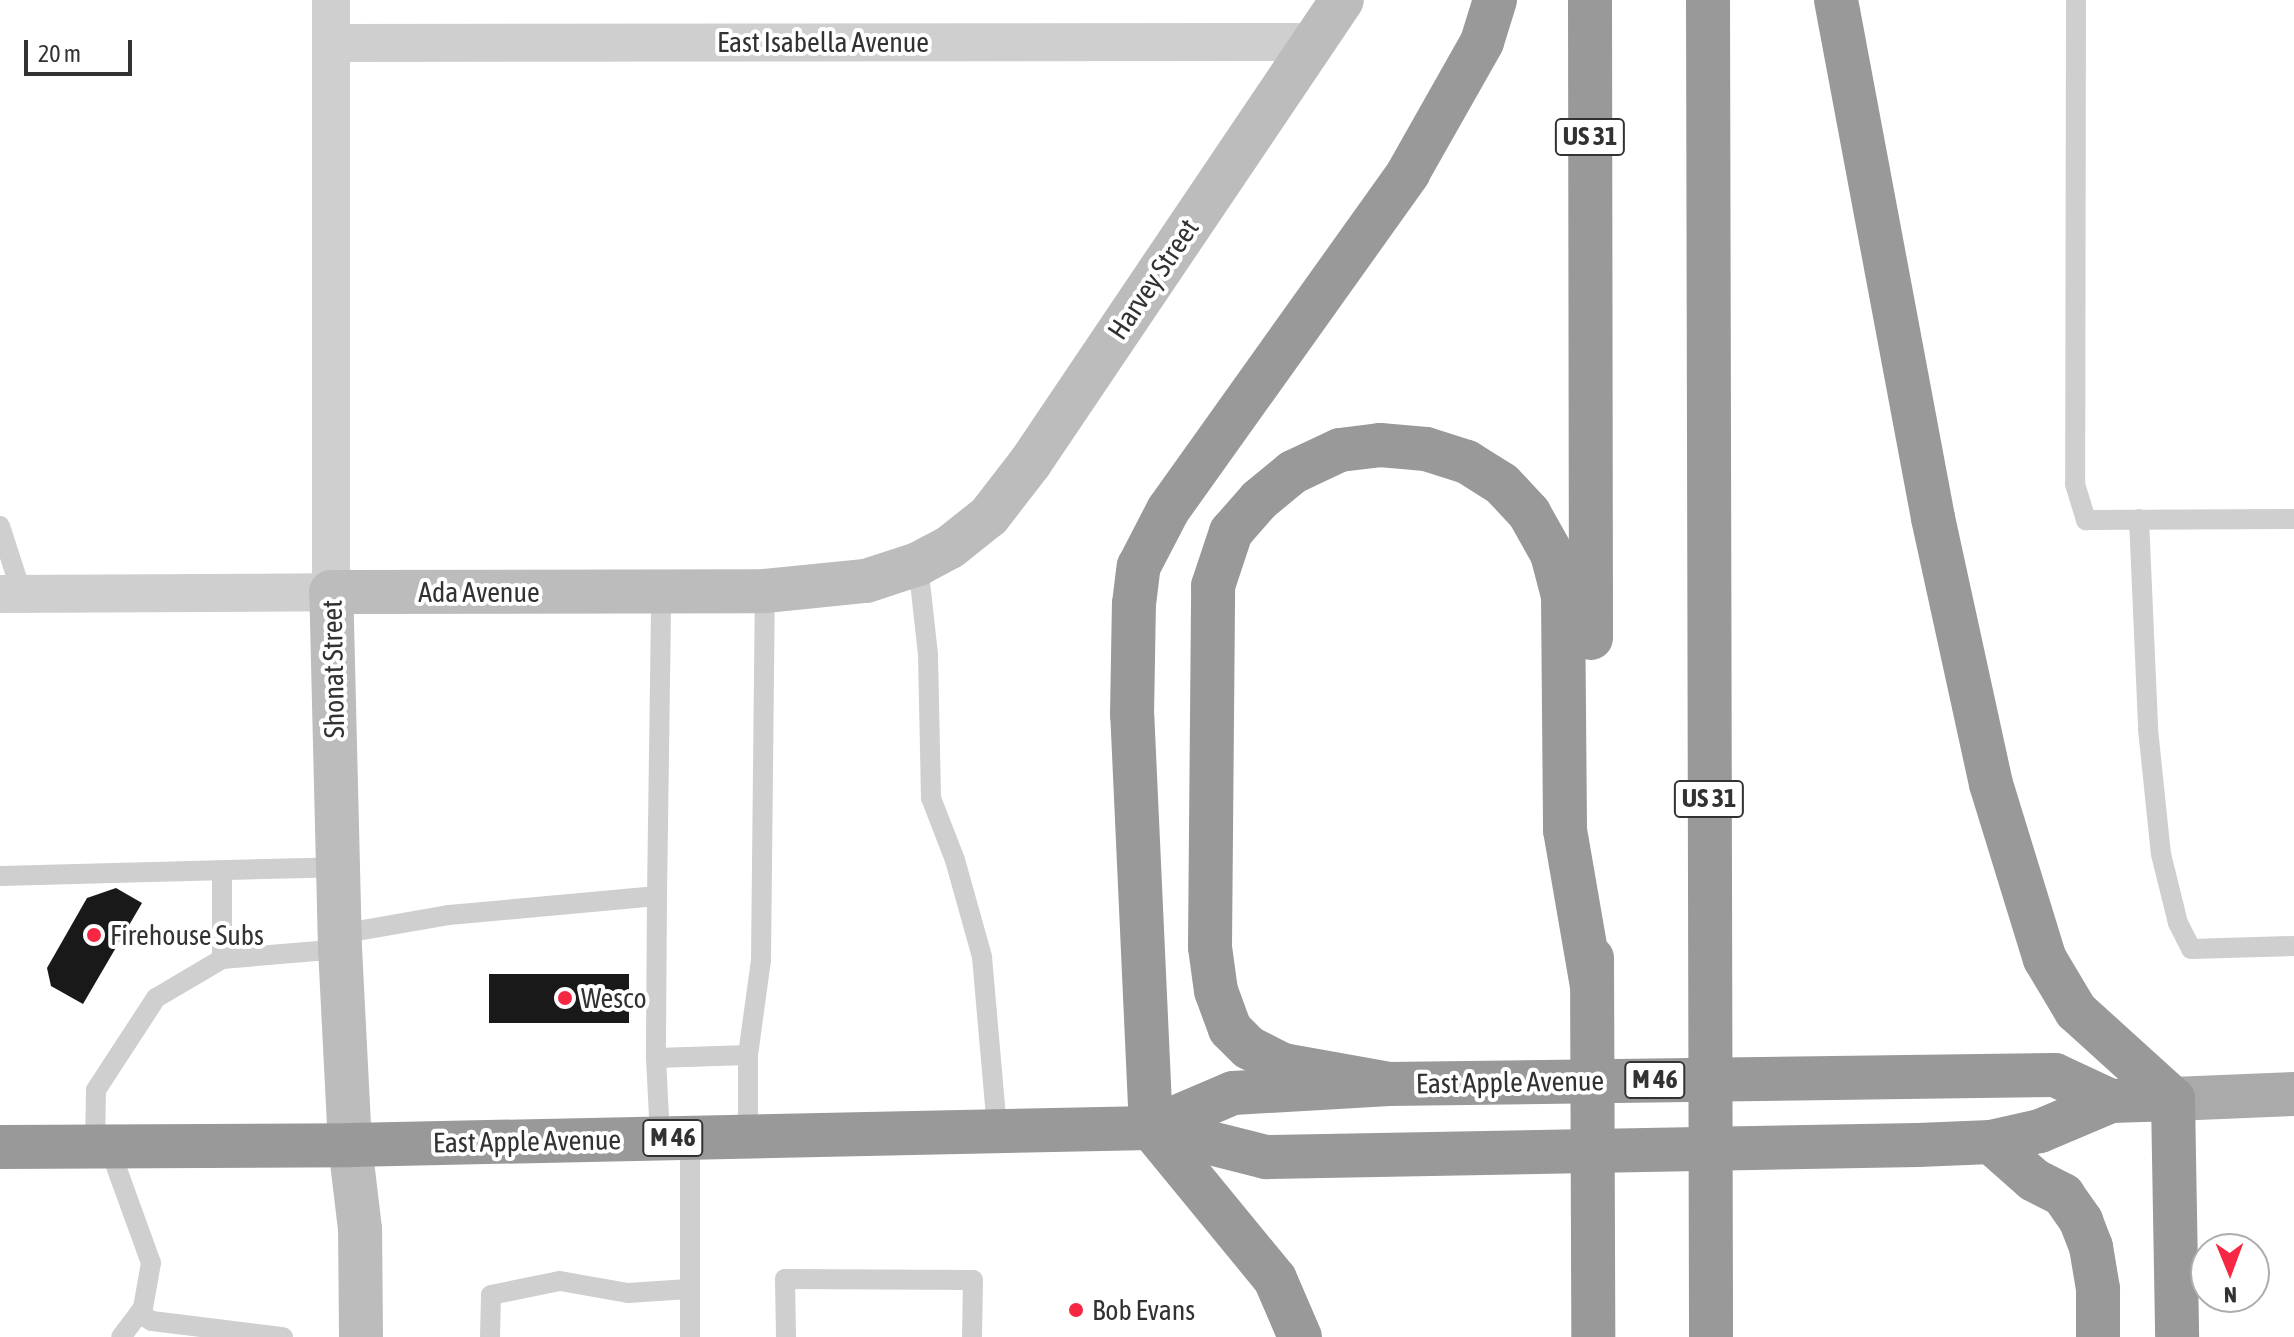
<!DOCTYPE html>
<style>
body{margin:0}
#map{position:relative;width:2294px;height:1337px;overflow:hidden;background:#fff;font-family:"Asap Condensed",sans-serif}
div>[style]{position:absolute}
[style*='--x']{left:calc(var(--x)*1px);top:calc(var(--y)*1px);width:calc(var(--w)*1px);rotate:calc(var(--a)*1deg)}
.building>*{inset:0;background:#191919;transform-origin:0 0}
.lane>*{height:20px;margin:-10px;padding:0 10px;transform-origin:10px;border-radius:10px;background:#cfcfcf}
.street>*{height:38px;margin:-19px;padding:0 19px;transform-origin:19px;border-radius:19px;background:#cfcfcf}
.secondary>*{height:44px;margin:-22px;padding:0 22px;transform-origin:22px;border-radius:22px;background:#bcbcbc}
.primary>*{height:44px;margin:-22px;padding:0 22px;transform-origin:22px;border-radius:22px;background:#aaa}
.highway>*{height:44px;margin:-22px;padding:0 22px;transform-origin:22px;border-radius:22px;background:#999}
.dots>*{width:22px;height:22px;translate:-50% -50%;box-sizing:border-box;border:4px solid #fff;border-radius:50%}
span{translate:-50% -50%;white-space:nowrap;text-align:center;line-height:1.15;-webkit-text-stroke:8px #fff;paint-order:stroke}
.shield-label span{padding:2px 6px;background:#fff;border:2px solid;border-radius:6px;-webkit-text-stroke-width:0}
.shield-label{font-size:26px;color:#323232;font-weight:700}
.street-label{font-size:28px;color:#323232}
.poi-label{font-size:28px;color:#323232}
.left{translate:0 -50%;text-align:left}
.north{position:absolute;left:2190px;top:1233px;width:80px;height:80px;box-sizing:border-box;background:#fff;border:2px solid #adadad;border-radius:50%;rotate:179deg;font-size:22px;font-weight:700;line-height:32px;text-align:center;color:#323232}
.north::after{content:'';display:block;margin:auto;width:28px;height:36px;background:#f52743;clip-path:polygon(50% 0,100% 100%,50% 72%,0 100%)}
.scale{position:absolute;left:24px;top:40px;width:108px;height:36px;box-sizing:border-box;border:4px solid #323232;border-top:0;padding-left:10px;font-size:24px;line-height:28px;white-space:nowrap;color:#323232;-webkit-text-stroke:6px #fff;paint-order:stroke}
</style>
<div id="map">
<div class="building">
<i style="clip-path:polygon(116px 888px,142px 903px,83px 1004px,51px 986px,47px 968px,87px 898px)"></i>
<i style="left:489px;top:974px;width:140px;height:49px"></i>
</div>
<div class="lane">
<i style="--x:2076;--y:0;--w:484;--a:90.1"></i>
<i style="--x:2075;--y:484;--w:38;--a:73"></i>
<i style="--x:2086;--y:520;--w:208;--a:-0.3"></i>
<i style="--x:2139;--y:519;--w:210;--a:87.5"></i>
<i style="--x:2148;--y:729;--w:126;--a:84.1"></i>
<i style="--x:2161;--y:854;--w:71;--a:76.2"></i>
<i style="--x:2178;--y:923;--w:29;--a:63"></i>
<i style="--x:2191;--y:949;--w:103;--a:-1.7"></i>
<i style="--x:0;--y:526;--w:71;--a:72.1"></i>
<i style="--x:918;--y:564;--w:92;--a:83.7"></i>
<i style="--x:928;--y:655;--w:143;--a:88.8"></i>
<i style="--x:931;--y:798;--w:66;--a:68.8"></i>
<i style="--x:955;--y:860;--w:101;--a:74.4"></i>
<i style="--x:982;--y:957;--w:174;--a:85"></i>
<i style="--x:222;--y:871;--w:88;--a:90"></i>
<i style="--x:222;--y:959;--w:118;--a:-4.8"></i>
<i style="--x:0;--y:876;--w:338;--a:-1.5"></i>
<i style="--x:657;--y:896;--w:305;--a:-89.2"></i>
<i style="--x:340;--y:934;--w:111;--a:-9.9"></i>
<i style="--x:449;--y:915;--w:209;--a:-5.2"></i>
<i style="--x:657;--y:896;--w:162;--a:90.4"></i>
<i style="--x:656;--y:1058;--w:80;--a:87.1"></i>
<i style="--x:656;--y:1058;--w:92;--a:-1.9"></i>
<i style="--x:748;--y:1055;--w:96;--a:-82.2"></i>
<i style="--x:761;--y:960;--w:369;--a:-89.4"></i>
<i style="--x:748;--y:1137;--w:82;--a:-90"></i>
<i style="--x:95;--y:1147;--w:57;--a:-89"></i>
<i style="--x:96;--y:1090;--w:110;--a:-56.9"></i>
<i style="--x:156;--y:998;--w:77;--a:-30.6"></i>
<i style="--x:109;--y:1147;--w:123;--a:70.1"></i>
<i style="--x:151;--y:1263;--w:46;--a:100.1"></i>
<i style="--x:143;--y:1308;--w:36;--a:127"></i>
<i style="--x:139;--y:1313;--w:15;--a:32"></i>
<i style="--x:152;--y:1321;--w:132;--a:7"></i>
<i style="--x:490;--y:1337;--w:42;--a:-88.6"></i>
<i style="--x:491;--y:1295;--w:70;--a:-11.5"></i>
<i style="--x:560;--y:1281;--w:69;--a:10"></i>
<i style="--x:628;--y:1293;--w:60;--a:-3.8"></i>
<i style="--x:690;--y:1337;--w:199;--a:-90"></i>
<i style="--x:786;--y:1337;--w:58;--a:-91"></i>
<i style="--x:785;--y:1279;--w:188;--a:0.3"></i>
<i style="--x:973;--y:1280;--w:57;--a:91"></i>
</div>
<div class="street">
<i style="--x:331;--y:43;--w:984;--a:-0.06"></i>
<i style="--x:0;--y:594;--w:331;--a:-0.3"></i>
<i style="--x:331;--y:592;--w:592;--a:-90"></i>
</div>
<div class="secondary">
<i style="--x:361;--y:1337;--w:108;--a:-90.5"></i>
<i style="--x:360;--y:1229;--w:85;--a:-96.8"></i>
<i style="--x:350;--y:1145;--w:196;--a:-92.9"></i>
<i style="--x:340;--y:949;--w:357;--a:-91.4"></i>
<i style="--x:331;--y:592;--w:434;--a:-0.1"></i>
<i style="--x:765;--y:591;--w:101;--a:-5.7"></i>
<i style="--x:866;--y:581;--w:55;--a:-18.1"></i>
<i style="--x:918;--y:564;--w:36;--a:-28"></i>
<i style="--x:950;--y:547;--w:50;--a:-38.5"></i>
<i style="--x:989;--y:516;--w:67;--a:-52.3"></i>
<i style="--x:1030;--y:463;--w:558;--a:-56.03"></i>
</div>
<div class="primary">
<i style="--x:2173;--y:1099;--w:121;--a:-2.4"></i>
</div>
<div class="highway">
<i style="--x:1590;--y:0;--w:638;--a:89.91"></i>
<i style="--x:1708;--y:0;--w:1337;--a:89.87"></i>
<i style="--x:1836;--y:0;--w:527;--a:79.39"></i>
<i style="--x:1933;--y:518;--w:272;--a:77.7"></i>
<i style="--x:1991;--y:784;--w:183;--a:72.9"></i>
<i style="--x:2045;--y:959;--w:61;--a:59.2"></i>
<i style="--x:2076;--y:1011;--w:131;--a:42.2"></i>
<i style="--x:2173;--y:1099;--w:238;--a:89"></i>
<i style="--x:1592;--y:958;--w:379;--a:89.8"></i>
<i style="--x:1389;--y:1084;--w:108;--a:-169.8"></i>
<i style="--x:1283;--y:1065;--w:38;--a:-153"></i>
<i style="--x:1249;--y:1048;--w:27;--a:-135"></i>
<i style="--x:1230;--y:1029;--w:40;--a:-110.2"></i>
<i style="--x:1216;--y:991;--w:44;--a:-97.8"></i>
<i style="--x:1210;--y:947;--w:361;--a:-89.5"></i>
<i style="--x:1213;--y:586;--w:57;--a:-71.6"></i>
<i style="--x:1231;--y:532;--w:43;--a:-48.8"></i>
<i style="--x:1259;--y:500;--w:44;--a:-39.5"></i>
<i style="--x:1293;--y:472;--w:52;--a:-25.1"></i>
<i style="--x:1340;--y:450;--w:40;--a:-7.1"></i>
<i style="--x:1380;--y:445;--w:46;--a:5"></i>
<i style="--x:1426;--y:449;--w:43;--a:17.6"></i>
<i style="--x:1467;--y:462;--w:41;--a:32.2"></i>
<i style="--x:1502;--y:484;--w:40;--a:47"></i>
<i style="--x:1529;--y:513;--w:47;--a:60.7"></i>
<i style="--x:1552;--y:554;--w:43;--a:75.3"></i>
<i style="--x:1563;--y:596;--w:234;--a:89.5"></i>
<i style="--x:1565;--y:830;--w:158;--a:80.2"></i>
<i style="--x:1151;--y:1128;--w:89;--a:-23.1"></i>
<i style="--x:1233;--y:1093;--w:156;--a:-3.3"></i>
<i style="--x:1389;--y:1084;--w:666;--a:-0.77"></i>
<i style="--x:2055;--y:1075;--w:62;--a:24.9"></i>
<i style="--x:1991;--y:1142;--w:57;--a:41.5"></i>
<i style="--x:2034;--y:1180;--w:33;--a:27"></i>
<i style="--x:2063;--y:1195;--w:32;--a:55"></i>
<i style="--x:2081;--y:1221;--w:28;--a:69"></i>
<i style="--x:2091;--y:1247;--w:43;--a:80.5"></i>
<i style="--x:2098;--y:1289;--w:48;--a:90"></i>
<i style="--x:0;--y:1147;--w:350;--a:-0.3"></i>
<i style="--x:350;--y:1145;--w:801;--a:-1.22"></i>
<i style="--x:1151;--y:1128;--w:119;--a:14.2"></i>
<i style="--x:1266;--y:1157;--w:652;--a:-1.05"></i>
<i style="--x:1918;--y:1145;--w:73;--a:-2.4"></i>
<i style="--x:1991;--y:1142;--w:50;--a:-12.7"></i>
<i style="--x:2040;--y:1131;--w:77;--a:-22.9"></i>
<i style="--x:2111;--y:1101;--w:62;--a:-1.8"></i>
<i style="--x:1300;--y:1337;--w:63;--a:-113.3"></i>
<i style="--x:1275;--y:1279;--w:195;--a:-129.4"></i>
<i style="--x:1151;--y:1128;--w:413;--a:-92.6"></i>
<i style="--x:1132;--y:715;--w:111;--a:-89"></i>
<i style="--x:1134;--y:604;--w:38;--a:-83"></i>
<i style="--x:1139;--y:566;--w:63;--a:-62.6"></i>
<i style="--x:1168;--y:510;--w:414;--a:-54.5"></i>
<i style="--x:1408;--y:173;--w:150;--a:-60.5"></i>
<i style="--x:1482;--y:42;--w:44;--a:-72.8"></i>
</div>
<div class="dots">
<i style="left:94px;top:935px;background:#f52743"></i>
<i style="left:565px;top:998px;background:#f52743"></i>
<i style="left:1076px;top:1310px;background:#f52743"></i>
</div>
<div class="shield-label">
<span style="left:1590px;top:137px">US 31</span>
<span style="left:1709px;top:799px">US 31</span>
<span style="left:1655px;top:1080px">M 46</span>
<span style="left:673px;top:1138px">M 46</span>
</div>
<div class="street-label">
<span style="left:823px;top:42px">East Isabella Avenue</span>
<span style="left:1153px;top:279px;rotate:-56deg">Harvey Street</span>
<span style="left:479px;top:592px">Ada Avenue</span>
<span style="left:333px;top:669px;rotate:-91deg">Shonat Street</span>
<span style="left:1510px;top:1082px;rotate:-1deg">East Apple Avenue</span>
<span style="left:527px;top:1141px;rotate:-1deg">East Apple Avenue</span>
</div>
<div class="poi-label">
<span class="left" style="left:110px;top:935px">Firehouse Subs</span>
<span class="left" style="left:581px;top:998px">Wesco</span>
<span class="left" style="left:1092px;top:1310px">Bob Evans</span>
</div>
<div class="north">N</div>
<div class="scale">20 m</div>
</div>
